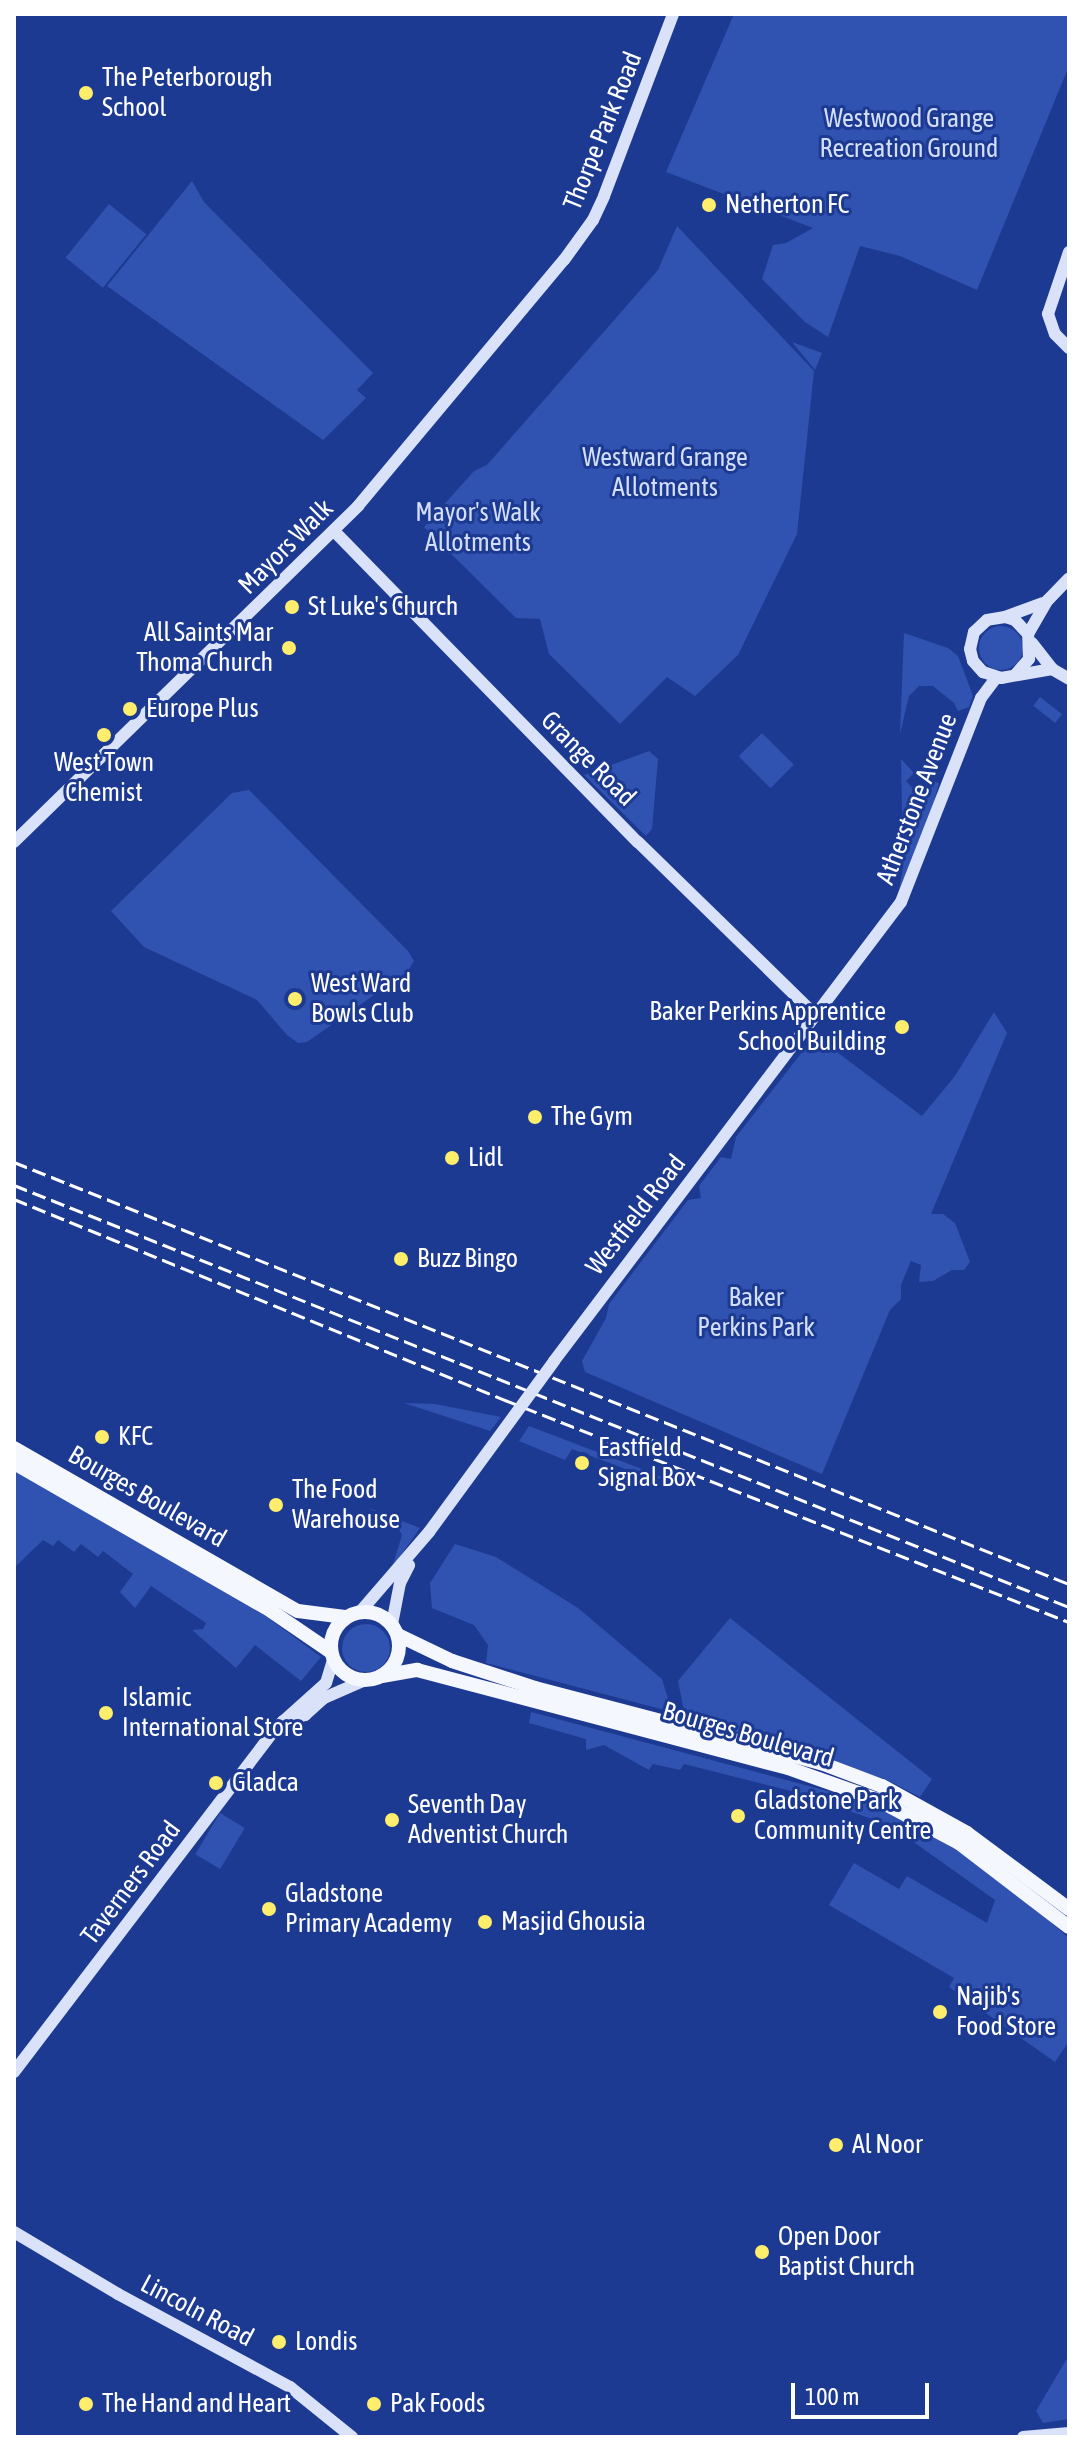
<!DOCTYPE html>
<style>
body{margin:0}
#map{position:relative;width:1083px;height:2451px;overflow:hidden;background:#1d3a92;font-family:"Asap Condensed",sans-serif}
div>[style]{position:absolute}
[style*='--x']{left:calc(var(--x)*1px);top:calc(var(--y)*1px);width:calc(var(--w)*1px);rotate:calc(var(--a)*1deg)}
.green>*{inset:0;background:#3052b0;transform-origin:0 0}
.round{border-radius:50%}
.secondary>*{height:12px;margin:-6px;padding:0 6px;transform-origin:6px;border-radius:6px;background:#dae2fa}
.primary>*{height:14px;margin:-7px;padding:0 7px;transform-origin:7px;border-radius:7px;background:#f5f7ff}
.primary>.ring{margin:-7px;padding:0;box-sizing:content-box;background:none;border:14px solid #f5f7ff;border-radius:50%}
.rail>*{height:3px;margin-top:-1.5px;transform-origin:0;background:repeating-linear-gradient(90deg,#fff 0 14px,transparent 0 20px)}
.secondary-bridge>*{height:12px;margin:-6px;padding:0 6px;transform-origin:6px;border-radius:6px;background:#dae2fa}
.dots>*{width:22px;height:22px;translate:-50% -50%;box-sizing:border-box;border:4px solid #1d3a92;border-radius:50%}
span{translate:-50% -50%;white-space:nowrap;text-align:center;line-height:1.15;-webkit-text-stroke:6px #1d3a92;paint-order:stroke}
.poi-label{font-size:26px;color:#fff}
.left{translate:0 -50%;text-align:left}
.right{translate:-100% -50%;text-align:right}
.park-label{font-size:26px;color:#d3defa}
.street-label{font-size:26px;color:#fff}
.frame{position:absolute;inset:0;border:16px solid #fff;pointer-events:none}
.scale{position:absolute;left:791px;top:2383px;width:138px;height:36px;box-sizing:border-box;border:4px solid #fff;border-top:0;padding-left:10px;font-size:24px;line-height:28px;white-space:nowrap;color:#fff;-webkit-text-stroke:6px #1d3a92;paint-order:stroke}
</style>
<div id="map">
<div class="green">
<i style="clip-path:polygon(734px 14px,1069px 14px,1069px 66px,977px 290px,900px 256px,860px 246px,828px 337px,805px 322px,762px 279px,773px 245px,786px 243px,813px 228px,666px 172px)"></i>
<i style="clip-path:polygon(192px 181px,204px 202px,373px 373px,357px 390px,366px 398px,323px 440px,107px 286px)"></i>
<i style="left:109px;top:204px;width:48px;height:69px;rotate:39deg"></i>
<i style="clip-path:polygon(677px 226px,814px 371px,797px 534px,738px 655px,695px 696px,667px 677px,620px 724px,549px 654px,540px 619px,516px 618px,424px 527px,474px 471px,487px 465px,658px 270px)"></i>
<i style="clip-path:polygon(792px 342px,822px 353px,815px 370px)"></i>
<i class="round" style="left:979px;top:626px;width:44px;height:44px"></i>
<i style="clip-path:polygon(904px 633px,948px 648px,958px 656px,973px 696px,969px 707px,958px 711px,954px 703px,933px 686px,919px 686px,909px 696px,900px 734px)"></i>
<i style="left:1040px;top:697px;width:28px;height:11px;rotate:38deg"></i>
<i style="left:762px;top:733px;width:45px;height:33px;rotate:45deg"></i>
<i style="clip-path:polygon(649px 751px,658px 759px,652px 829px,646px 836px,584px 775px)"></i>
<i style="clip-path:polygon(901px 759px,914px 773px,906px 781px,916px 792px,931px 781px,939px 783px,923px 841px,898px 897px,903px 867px)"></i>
<i style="clip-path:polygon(249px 790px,408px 951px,414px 961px,407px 972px,307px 1042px,298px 1043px,287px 1035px,257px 1000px,144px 947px,111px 911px,232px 793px)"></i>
<i style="clip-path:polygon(994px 1012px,1007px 1033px,931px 1214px,943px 1214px,955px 1223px,970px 1262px,964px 1270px,952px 1270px,933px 1281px,919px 1282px,921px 1265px,911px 1261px,901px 1285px,901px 1299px,890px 1310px,822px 1474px,585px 1372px,582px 1361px,606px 1318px,609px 1304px,688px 1200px,701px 1198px,699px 1186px,721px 1157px,731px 1159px,736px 1137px,813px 1038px,833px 1049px,922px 1116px,955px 1076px)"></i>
<i style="clip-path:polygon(404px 1403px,435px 1404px,501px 1417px,490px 1431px)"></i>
<i style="clip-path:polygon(529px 1426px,673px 1481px,647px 1477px,572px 1449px,565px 1460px,519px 1441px)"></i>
<i style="clip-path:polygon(14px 1470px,263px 1614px,321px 1657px,301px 1681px,255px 1645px,236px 1668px,192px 1630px,203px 1629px,206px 1623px,151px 1586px,135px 1608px,120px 1592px,133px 1574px,103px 1551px,98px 1557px,81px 1544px,74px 1552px,58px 1540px,53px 1546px,43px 1540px,14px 1568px)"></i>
<i style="clip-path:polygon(369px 1508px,420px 1528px,392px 1568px,402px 1535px,397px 1526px)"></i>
<i style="clip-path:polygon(455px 1544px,496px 1557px,578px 1608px,662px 1679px,672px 1712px,486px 1663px,488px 1645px,474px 1625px,432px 1608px,430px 1583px)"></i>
<i style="clip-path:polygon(730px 1618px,932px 1779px,920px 1797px,885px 1779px,685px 1716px,678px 1681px)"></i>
<i class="round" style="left:342px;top:1624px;width:48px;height:48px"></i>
<i style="clip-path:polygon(531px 1712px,835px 1793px,880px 1809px,950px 1844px,1008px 1885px,1069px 1938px,1069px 2041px,1055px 2062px,949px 1987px,954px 1978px,829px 1905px,854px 1863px,899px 1889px,907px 1876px,987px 1923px,995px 1900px,908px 1838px,872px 1819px,795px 1792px,684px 1764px,680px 1770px,653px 1764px,649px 1770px,604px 1745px,586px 1750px,586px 1739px,529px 1723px)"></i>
<i style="left:220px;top:1813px;width:29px;height:48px;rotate:31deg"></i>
<i style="clip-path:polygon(1069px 2355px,1069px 2419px,1043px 2423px,1036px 2411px)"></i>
</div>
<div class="secondary">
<i style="--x:1069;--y:252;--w:65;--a:108.7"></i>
<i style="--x:1048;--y:314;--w:21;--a:71"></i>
<i style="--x:1055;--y:334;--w:20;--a:45"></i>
<i style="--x:334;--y:531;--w:435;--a:45.7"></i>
<i style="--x:638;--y:842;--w:248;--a:44.3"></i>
<i style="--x:1005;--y:617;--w:40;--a:-20.2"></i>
<i style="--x:1028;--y:634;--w:39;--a:-60"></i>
<i style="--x:1048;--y:600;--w:30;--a:-46"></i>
<i style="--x:1032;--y:643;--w:33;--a:52"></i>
<i style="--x:1052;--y:669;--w:20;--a:30"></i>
<i style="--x:1016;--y:674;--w:20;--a:-49"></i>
<i style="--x:1029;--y:659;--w:25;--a:-92"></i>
<i style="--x:1028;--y:634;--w:19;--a:-133"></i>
<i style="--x:1015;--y:620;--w:10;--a:-163"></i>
<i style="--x:1005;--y:617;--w:18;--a:171"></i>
<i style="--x:987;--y:620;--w:18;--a:137"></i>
<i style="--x:974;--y:632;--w:17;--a:103"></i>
<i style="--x:970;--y:649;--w:12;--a:76"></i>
<i style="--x:973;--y:661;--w:15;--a:48"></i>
<i style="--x:983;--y:672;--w:19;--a:18"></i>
<i style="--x:1001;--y:678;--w:52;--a:-10"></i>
<i style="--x:14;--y:842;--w:481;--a:-44.3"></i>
<i style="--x:358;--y:506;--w:321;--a:-50.1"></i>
<i style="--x:564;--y:260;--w:49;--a:-54.1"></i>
<i style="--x:593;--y:220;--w:26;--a:-65"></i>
<i style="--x:604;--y:196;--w:195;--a:-69.2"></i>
<i style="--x:554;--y:1361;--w:575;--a:-52.91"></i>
<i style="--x:901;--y:902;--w:219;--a:-68.6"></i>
<i style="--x:981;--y:698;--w:26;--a:-53"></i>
<i style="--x:360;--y:1612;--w:106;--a:-49.2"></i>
<i style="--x:392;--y:1624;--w:42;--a:-79"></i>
<i style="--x:400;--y:1583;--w:20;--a:-63"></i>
<i style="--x:283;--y:1721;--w:23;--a:-15"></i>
<i style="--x:305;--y:1715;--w:25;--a:-42"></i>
<i style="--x:324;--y:1698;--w:45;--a:-23.7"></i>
<i style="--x:14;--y:2072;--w:435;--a:-52.7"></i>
<i style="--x:278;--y:1726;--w:64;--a:-41.9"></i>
<i style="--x:326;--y:1683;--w:24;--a:-73"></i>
<i style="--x:14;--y:2232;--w:121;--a:30.8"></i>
<i style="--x:118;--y:2294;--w:196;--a:28.4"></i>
<i style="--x:290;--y:2387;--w:80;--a:38.9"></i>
<i style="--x:1023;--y:2437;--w:46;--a:-5"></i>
</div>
<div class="primary">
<i style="--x:14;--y:1448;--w:327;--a:29.9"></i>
<i style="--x:298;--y:1611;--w:47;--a:7.3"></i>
<i style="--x:14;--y:1463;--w:297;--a:29.9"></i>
<i style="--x:271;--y:1611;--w:73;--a:34.3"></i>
<i class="ring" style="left:331px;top:1612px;width:54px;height:54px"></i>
<i style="--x:398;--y:1635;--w:60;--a:25.7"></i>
<i style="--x:452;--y:1661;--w:87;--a:18"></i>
<i style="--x:535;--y:1688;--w:296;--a:14.7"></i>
<i style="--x:821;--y:1763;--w:65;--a:20.7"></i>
<i style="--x:882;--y:1786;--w:97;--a:28.9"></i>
<i style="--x:967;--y:1833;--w:127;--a:36.7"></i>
<i style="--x:382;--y:1676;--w:36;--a:-10"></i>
<i style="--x:417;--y:1670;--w:384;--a:14.8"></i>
<i style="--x:788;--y:1768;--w:96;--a:19.6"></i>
<i style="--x:878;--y:1800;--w:92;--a:28"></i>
<i style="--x:959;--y:1843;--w:138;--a:37.4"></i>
</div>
<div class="rail">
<i style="--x:14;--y:1162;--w:1136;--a:21.8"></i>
<i style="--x:14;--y:1185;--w:1136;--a:21.8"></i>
<i style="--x:14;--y:1199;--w:531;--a:22.26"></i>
<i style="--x:505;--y:1400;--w:606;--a:21.49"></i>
</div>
<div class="secondary-bridge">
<i style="--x:429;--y:1532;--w:212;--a:-53.8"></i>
</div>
<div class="dots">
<i style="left:86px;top:93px;background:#feee6c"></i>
<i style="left:709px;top:205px;background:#feee6c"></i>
<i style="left:292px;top:607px;background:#feee6c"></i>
<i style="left:289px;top:648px;background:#feee6c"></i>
<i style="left:130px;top:709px;background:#feee6c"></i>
<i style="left:104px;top:735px;background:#feee6c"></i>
<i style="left:295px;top:999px;background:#feee6c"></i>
<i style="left:902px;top:1027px;background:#feee6c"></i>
<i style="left:535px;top:1117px;background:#feee6c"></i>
<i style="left:452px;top:1158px;background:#feee6c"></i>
<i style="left:401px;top:1259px;background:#feee6c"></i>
<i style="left:102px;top:1437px;background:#feee6c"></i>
<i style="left:582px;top:1463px;background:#feee6c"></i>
<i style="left:276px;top:1505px;background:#feee6c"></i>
<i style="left:106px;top:1713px;background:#feee6c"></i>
<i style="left:216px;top:1783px;background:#feee6c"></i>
<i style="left:738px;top:1816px;background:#feee6c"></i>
<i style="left:392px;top:1820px;background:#feee6c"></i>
<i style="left:269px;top:1909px;background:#feee6c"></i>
<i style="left:485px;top:1922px;background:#feee6c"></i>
<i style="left:940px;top:2012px;background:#feee6c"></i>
<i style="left:836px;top:2145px;background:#feee6c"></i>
<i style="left:762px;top:2252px;background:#feee6c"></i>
<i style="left:279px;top:2342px;background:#feee6c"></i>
<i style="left:86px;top:2404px;background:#feee6c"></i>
<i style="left:374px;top:2404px;background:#feee6c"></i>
</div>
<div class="poi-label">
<span class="left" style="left:102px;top:93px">The Peterborough<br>School</span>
<span class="left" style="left:725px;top:205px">Netherton FC</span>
<span class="left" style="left:308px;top:607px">St Luke's Church</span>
<span class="right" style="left:273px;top:648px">All Saints Mar<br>Thoma Church</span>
<span class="left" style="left:146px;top:709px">Europe Plus</span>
<span style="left:104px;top:778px">West Town<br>Chemist</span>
<span class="left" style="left:311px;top:999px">West Ward<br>Bowls Club</span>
<span class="right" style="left:886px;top:1027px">Baker Perkins Apprentice<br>School Building</span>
<span class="left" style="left:551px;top:1117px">The Gym</span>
<span class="left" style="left:468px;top:1158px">Lidl</span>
<span class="left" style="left:417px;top:1259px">Buzz Bingo</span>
<span class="left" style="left:118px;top:1437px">KFC</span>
<span class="left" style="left:598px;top:1463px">Eastfield<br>Signal Box</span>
<span class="left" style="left:292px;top:1505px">The Food<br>Warehouse</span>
<span class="left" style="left:122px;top:1713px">Islamic<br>International Store</span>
<span class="left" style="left:232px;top:1783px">Gladca</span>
<span class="left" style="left:754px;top:1816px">Gladstone Park<br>Community Centre</span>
<span class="left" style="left:408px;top:1820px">Seventh Day<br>Adventist Church</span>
<span class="left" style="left:285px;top:1909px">Gladstone<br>Primary Academy</span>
<span class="left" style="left:501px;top:1922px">Masjid Ghousia</span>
<span class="left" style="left:956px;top:2012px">Najib's<br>Food Store</span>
<span class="left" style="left:852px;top:2145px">Al Noor</span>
<span class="left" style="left:778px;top:2252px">Open Door<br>Baptist Church</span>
<span class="left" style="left:295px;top:2342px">Londis</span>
<span class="left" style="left:102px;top:2404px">The Hand and Heart</span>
<span class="left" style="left:390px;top:2404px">Pak Foods</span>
</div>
<div class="park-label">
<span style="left:909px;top:134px">Westwood Grange<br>Recreation Ground</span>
<span style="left:665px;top:473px">Westward Grange<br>Allotments</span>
<span style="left:478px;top:528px">Mayor's Walk<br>Allotments</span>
<span style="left:756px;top:1313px">Baker<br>Perkins Park</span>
</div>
<div class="street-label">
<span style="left:603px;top:131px;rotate:-68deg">Thorpe Park Road</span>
<span style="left:286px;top:547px;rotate:-45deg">Mayors Walk</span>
<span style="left:588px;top:759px;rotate:45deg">Grange Road</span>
<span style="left:917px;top:799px;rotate:-69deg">Atherstone Avenue</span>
<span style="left:636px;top:1215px;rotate:-52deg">Westfield Road</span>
<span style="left:147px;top:1497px;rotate:30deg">Bourges Boulevard</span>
<span style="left:748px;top:1735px;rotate:16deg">Bourges Boulevard</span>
<span style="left:131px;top:1883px;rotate:-53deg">Taverners Road</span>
<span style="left:197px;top:2311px;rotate:28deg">Lincoln Road</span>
</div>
<div class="frame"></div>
<div class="scale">100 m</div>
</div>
